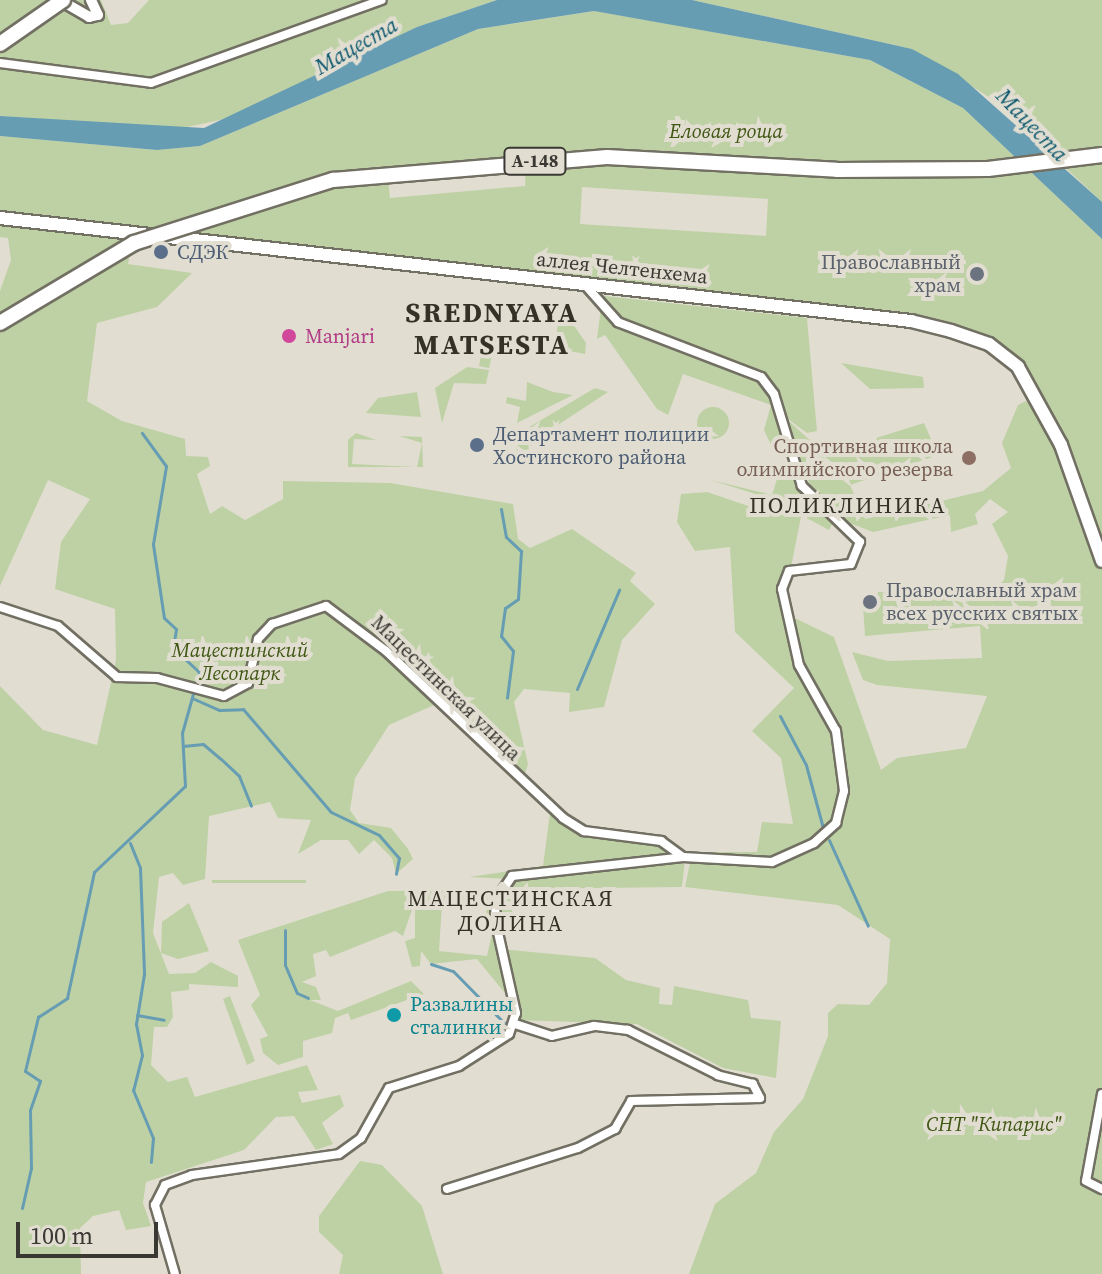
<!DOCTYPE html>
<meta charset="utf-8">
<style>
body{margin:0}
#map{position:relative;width:1102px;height:1274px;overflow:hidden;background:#e1ded1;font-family:"Source Serif 4",serif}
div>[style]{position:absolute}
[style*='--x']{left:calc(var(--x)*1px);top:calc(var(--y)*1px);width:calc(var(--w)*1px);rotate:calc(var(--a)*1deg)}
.green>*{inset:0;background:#bed1a4;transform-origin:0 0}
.round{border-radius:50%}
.water>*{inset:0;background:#669db3}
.stream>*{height:3px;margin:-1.5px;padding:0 1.5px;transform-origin:1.5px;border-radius:1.5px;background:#669db3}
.roads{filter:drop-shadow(2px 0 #726f63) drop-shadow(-2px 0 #726f63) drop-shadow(0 2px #726f63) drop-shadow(0 -2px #726f63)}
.minor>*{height:8px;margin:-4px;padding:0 4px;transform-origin:4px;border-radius:4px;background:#fff}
.tertiary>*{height:10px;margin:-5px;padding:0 5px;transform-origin:5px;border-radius:5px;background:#fff}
.secondary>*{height:12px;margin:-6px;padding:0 6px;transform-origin:6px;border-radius:6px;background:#fff}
.bridges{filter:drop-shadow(2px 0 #726f63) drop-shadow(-2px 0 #726f63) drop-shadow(0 2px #726f63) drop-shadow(0 -2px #726f63)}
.trunk-bridge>*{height:14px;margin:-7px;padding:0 7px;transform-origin:7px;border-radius:7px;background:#fff}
.dots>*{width:22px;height:22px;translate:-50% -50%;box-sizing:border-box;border:4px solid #e1ded1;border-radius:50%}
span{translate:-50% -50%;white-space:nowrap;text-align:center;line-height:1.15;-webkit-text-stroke:8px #e1ded1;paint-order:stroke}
.shield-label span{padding:2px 6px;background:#e1ded1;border:2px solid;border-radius:6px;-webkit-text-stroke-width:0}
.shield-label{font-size:18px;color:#3a3833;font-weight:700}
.park-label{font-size:20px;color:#415714;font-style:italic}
.service-label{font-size:20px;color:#4e5e75}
.left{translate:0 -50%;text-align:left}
.worship-label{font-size:20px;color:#5b616d}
.right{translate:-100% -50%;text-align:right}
.street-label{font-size:20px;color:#3a3833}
.hotel-label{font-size:20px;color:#b23c85}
.education-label{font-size:20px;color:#785e54}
.culture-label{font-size:20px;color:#0d838f}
.water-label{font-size:22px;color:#0e586f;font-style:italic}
.neighbourhood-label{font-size:22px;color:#343127;letter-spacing:2px}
.district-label{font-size:28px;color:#343127;font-weight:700;letter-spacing:2px}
.scale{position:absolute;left:16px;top:1222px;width:142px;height:36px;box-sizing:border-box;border:4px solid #3a3833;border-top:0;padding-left:10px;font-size:24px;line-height:28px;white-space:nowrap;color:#3a3833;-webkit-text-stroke:6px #e1ded1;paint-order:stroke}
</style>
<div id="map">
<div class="green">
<i style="clip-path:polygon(0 0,101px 0,111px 25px,128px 23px,149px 0,497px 0,417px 27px,234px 117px,178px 129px,0 116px)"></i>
<i style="clip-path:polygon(692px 0,1102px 0,1102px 202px,992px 99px,912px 49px)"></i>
<i style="clip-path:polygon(evenodd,595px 11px,870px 60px,963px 108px,1102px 239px,1102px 1274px,689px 1274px,715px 1204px,756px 1173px,774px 1132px,803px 1099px,828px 1036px,828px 1013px,838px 1004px,869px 1005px,887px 983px,890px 939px,838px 905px,685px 887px,690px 863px,704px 861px,704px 852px,757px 852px,762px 822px,793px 824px,781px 758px,752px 731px,794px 688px,735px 632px,730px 547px,695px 551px,677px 522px,681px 494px,707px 492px,763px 511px,766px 503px,801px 517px,782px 612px,834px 637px,881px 770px,897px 758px,966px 748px,987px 696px,877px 685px,863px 680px,852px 652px,888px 661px,982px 658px,980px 626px,865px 636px,863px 605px,875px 607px,878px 592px,934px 593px,963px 603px,991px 593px,1004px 580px,1008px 556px,992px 524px,1008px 512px,990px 499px,975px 514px,978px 524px,951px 532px,950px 515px,873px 532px,844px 521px,815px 495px,794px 451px,772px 447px,764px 430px,771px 405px,683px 374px,668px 415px,657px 409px,605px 335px,597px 339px,601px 307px,595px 295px,807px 318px,817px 431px,807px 433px,781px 414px,825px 454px,924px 423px,938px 455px,850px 485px,865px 519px,983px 491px,1011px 468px,1002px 443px,1018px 405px,1036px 396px,1004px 355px,950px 330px,133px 234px,128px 264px,192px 273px,157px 307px,97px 323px,87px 401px,122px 421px,185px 439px,186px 456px,208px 457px,210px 466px,197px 474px,210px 514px,222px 506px,245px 520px,283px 499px,283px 481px,390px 483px,513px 504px,518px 539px,530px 548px,572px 529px,636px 573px,630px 581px,655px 604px,622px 640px,604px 707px,569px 712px,570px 693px,524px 689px,514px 702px,528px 764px,521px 787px,434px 705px,389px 725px,355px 778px,350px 810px,359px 823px,391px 828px,408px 849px,413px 859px,396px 874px,392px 858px,374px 840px,359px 854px,348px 840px,321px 840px,298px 854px,311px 820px,278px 818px,270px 802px,209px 816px,205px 879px,183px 885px,173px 873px,159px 877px,153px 933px,169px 974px,195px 973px,211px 962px,238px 976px,238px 987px,189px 984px,189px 990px,171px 992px,173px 1017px,167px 1027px,154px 1027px,151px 1065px,168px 1082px,187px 1077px,195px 1097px,307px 1065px,318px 1090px,298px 1092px,302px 1103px,340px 1095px,344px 1106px,322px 1123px,333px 1144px,316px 1150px,294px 1116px,276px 1117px,244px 1150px,146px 1182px,143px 1203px,151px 1226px,126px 1230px,119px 1210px,93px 1216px,80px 1228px,81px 1274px,0 1274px,0 686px,43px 730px,97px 745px,116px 660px,115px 609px,55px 589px,61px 542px,90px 499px,48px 480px,0 586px,0 291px,11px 260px,8px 238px,0 237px,0 136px,157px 150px,200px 146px,478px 29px,595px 11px,526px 165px,525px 186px,390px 198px,388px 178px,526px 165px,595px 11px,582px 187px,768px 199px,766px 236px,580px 224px,582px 187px)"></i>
<i style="clip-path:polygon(481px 300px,499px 309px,496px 326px,458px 321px,479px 318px)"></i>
<i style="clip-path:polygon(561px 307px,586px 343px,585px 354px,554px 348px)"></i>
<i style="clip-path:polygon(485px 335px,495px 341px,489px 368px,479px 366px)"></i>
<i style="clip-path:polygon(841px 363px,923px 377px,924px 388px,870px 389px)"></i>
<i style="clip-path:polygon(467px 367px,489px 370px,486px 384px,454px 383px,442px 423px,435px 388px)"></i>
<i style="clip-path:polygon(527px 382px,553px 392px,573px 395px,517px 423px,520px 407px,506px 403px,507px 397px,526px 401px)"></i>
<i style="clip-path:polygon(595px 388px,608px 392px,532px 442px,537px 464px,517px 456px,516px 435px)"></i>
<i style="clip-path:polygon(417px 392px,421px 417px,366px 413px,378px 398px)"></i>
<i class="round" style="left:697px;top:407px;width:32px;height:32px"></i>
<i style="clip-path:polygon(356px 433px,376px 440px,354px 439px,352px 464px,417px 467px,422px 443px,399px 436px,422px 437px,423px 467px,348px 467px,348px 440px)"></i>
<i style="clip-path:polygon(781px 466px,833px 523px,829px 530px,771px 499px,711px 480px,772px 495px)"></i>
<i style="clip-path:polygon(evenodd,550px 813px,586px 837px,651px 838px,685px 860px,682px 887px,518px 889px,510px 921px,496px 919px,501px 949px,595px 958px,626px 980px,660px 988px,659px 1004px,672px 1005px,674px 986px,748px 1000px,751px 1018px,781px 1021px,776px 1078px,723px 1068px,637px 1024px,515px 1020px,514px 1004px,477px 959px,431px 964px,421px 951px,420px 966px,412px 967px,405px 941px,415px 938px,415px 901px,403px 936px,395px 931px,330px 957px,326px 950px,313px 954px,316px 976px,302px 982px,316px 987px,321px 1000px,310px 1000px,338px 1011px,411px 981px,424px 994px,351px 1020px,348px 1013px,335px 1018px,332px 1033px,303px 1041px,303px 1057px,278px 1065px,263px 1053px,260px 1039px,268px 1036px,251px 1005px,260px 995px,238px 940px,388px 891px,501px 890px,509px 879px,469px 877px,543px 866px,550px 813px,487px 902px,486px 915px,495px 920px,487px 956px,439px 951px,442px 904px,487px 902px)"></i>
<i style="left:306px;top:880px;width:3px;height:94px;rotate:90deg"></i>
<i style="clip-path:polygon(189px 903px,209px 951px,178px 959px,161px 953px,162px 922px)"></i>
<i style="clip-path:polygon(230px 996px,255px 1061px,247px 1065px,223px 999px)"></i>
<i style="clip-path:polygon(360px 1161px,382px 1165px,422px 1206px,443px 1274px,339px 1274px,343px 1255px,319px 1232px,319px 1216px)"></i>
</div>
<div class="water">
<i style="clip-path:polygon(692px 0,912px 49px,958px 74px,1102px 202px,1102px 239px,963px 108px,870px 60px,594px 11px,478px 29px,200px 146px,157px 150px,0 136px,0 116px,204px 128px,417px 27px,497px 0)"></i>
</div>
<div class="stream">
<i style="--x:501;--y:509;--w:28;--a:80"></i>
<i style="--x:506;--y:537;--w:21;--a:43"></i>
<i style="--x:521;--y:551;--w:48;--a:93.6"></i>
<i style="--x:518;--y:599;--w:16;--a:145"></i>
<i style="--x:505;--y:608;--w:28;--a:98"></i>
<i style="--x:501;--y:636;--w:19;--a:51"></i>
<i style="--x:513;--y:651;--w:47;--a:97.3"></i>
<i style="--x:577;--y:689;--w:108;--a:-67"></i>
<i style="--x:192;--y:698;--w:30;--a:24"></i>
<i style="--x:219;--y:710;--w:24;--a:-2"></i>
<i style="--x:243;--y:709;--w:135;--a:49.5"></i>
<i style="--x:331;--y:812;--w:53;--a:25.6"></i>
<i style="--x:379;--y:835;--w:30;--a:49"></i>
<i style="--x:399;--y:858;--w:16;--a:101"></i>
<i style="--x:780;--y:716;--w:55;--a:62"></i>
<i style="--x:806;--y:765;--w:65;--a:74.9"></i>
<i style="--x:183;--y:746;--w:20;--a:-6"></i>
<i style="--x:203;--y:744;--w:23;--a:40"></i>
<i style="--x:221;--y:759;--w:25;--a:43"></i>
<i style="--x:239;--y:776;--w:32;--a:68"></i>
<i style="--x:829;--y:840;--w:94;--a:65.6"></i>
<i style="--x:130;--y:843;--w:27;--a:68"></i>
<i style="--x:140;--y:868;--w:106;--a:87.8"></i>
<i style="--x:144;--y:974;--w:51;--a:99.1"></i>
<i style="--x:136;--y:1024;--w:32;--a:79"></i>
<i style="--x:142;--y:1055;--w:36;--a:104"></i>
<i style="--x:133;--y:1090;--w:52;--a:67.4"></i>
<i style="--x:153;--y:1138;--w:24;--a:95"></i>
<i style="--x:285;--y:930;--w:35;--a:90"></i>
<i style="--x:285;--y:965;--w:30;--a:67"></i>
<i style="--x:297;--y:993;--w:12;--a:24"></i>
<i style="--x:431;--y:964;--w:23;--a:18"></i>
<i style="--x:453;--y:971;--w:81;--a:45.5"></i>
<i style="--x:137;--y:1015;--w:27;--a:10"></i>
<i style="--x:22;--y:1208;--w:41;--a:-77.3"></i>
<i style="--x:31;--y:1168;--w:58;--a:-91"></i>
<i style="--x:30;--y:1110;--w:31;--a:-71"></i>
<i style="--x:40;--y:1081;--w:18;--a:-146"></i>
<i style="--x:25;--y:1071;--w:56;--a:-76.5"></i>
<i style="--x:38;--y:1017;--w:35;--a:-33"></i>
<i style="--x:67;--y:998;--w:129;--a:-77.9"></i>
<i style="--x:94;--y:872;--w:125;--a:-43.4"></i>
<i style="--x:185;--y:786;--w:53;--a:-93.2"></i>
<i style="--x:182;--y:733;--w:63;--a:-74.4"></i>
<i style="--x:199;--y:672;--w:35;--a:-137"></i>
<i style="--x:173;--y:648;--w:19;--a:-81"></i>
<i style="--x:176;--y:629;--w:16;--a:-137"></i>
<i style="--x:164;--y:618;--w:75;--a:-98.5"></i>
<i style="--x:153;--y:544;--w:79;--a:-80.5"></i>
<i style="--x:166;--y:466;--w:41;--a:-126"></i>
</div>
<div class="roads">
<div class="minor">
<i style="--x:0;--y:63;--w:152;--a:7.5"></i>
<i style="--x:151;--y:83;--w:245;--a:-19.8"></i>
<i style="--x:0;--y:607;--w:61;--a:18.1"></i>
<i style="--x:58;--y:626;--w:78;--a:40.8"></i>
<i style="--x:117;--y:677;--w:40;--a:1.4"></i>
<i style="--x:157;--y:678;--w:69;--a:15"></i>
<i style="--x:224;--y:696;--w:27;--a:-28"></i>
<i style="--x:248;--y:683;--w:45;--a:-77.2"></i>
<i style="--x:258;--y:639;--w:21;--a:-47"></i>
<i style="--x:272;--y:624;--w:57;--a:-18.4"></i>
<i style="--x:326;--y:606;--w:75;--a:36.9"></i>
<i style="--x:386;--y:651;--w:243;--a:43.3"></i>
<i style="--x:563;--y:818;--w:25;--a:32"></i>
<i style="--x:584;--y:831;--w:78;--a:7.4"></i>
<i style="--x:661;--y:841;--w:27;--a:36"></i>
<i style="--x:1102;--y:1094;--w:88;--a:100.4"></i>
<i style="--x:1086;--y:1181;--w:18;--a:27"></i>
<i style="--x:447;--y:1189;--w:137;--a:-17.4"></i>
<i style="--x:578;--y:1148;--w:42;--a:-27.2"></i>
<i style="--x:615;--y:1129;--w:32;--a:-60"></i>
<i style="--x:631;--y:1101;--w:129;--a:-1.3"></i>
<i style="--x:760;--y:1098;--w:16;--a:-117"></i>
<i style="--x:753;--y:1084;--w:36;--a:-166"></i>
<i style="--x:718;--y:1075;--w:101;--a:-153.4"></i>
<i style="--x:628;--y:1030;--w:34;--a:-173"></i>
<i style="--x:594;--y:1026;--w:43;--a:166.6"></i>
<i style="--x:552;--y:1036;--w:40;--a:-162"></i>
<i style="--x:175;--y:1274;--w:72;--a:-106.2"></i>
<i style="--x:155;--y:1205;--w:22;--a:-63"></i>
<i style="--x:165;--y:1185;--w:29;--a:-20"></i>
<i style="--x:192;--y:1175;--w:148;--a:-8.1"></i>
<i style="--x:339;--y:1154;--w:27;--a:-36"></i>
<i style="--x:361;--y:1138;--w:57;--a:-60.8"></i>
<i style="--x:389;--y:1088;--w:73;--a:-17.4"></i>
<i style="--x:459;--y:1066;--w:59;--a:-32.6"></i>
<i style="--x:509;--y:1034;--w:22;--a:-72"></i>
<i style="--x:516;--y:1013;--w:96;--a:-102.6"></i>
<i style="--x:495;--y:919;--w:19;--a:-87"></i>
<i style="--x:496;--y:900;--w:29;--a:-56"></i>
<i style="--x:512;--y:876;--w:172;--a:-6.3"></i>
<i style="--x:683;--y:857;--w:89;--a:3.2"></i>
<i style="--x:772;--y:862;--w:46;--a:-24.3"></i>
<i style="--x:814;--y:843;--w:30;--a:-42"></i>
<i style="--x:836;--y:823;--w:33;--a:-76"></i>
<i style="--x:844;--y:791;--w:61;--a:-97.6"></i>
<i style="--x:836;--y:731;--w:76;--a:-119.3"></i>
<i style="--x:799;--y:665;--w:78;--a:-102.6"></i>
<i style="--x:782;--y:589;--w:19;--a:-69"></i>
<i style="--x:789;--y:571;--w:62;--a:-6.4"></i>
<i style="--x:851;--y:564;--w:24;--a:-68"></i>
<i style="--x:860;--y:542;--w:81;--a:-136"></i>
<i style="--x:802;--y:486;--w:96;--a:-106.9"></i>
<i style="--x:774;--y:394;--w:21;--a:-127"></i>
<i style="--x:761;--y:377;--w:153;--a:-159"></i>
<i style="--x:618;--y:322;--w:50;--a:-131.7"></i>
</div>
<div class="tertiary">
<i style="--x:60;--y:0;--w:34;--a:30"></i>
<i style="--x:89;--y:17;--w:9;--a:-13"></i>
<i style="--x:98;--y:15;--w:17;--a:-115"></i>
</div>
<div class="secondary">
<i style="--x:0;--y:218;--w:917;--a:6.45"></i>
<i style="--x:911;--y:321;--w:41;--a:14"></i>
<i style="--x:951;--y:331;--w:40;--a:18.9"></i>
<i style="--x:989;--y:344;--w:37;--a:38"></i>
<i style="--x:1018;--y:367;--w:89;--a:61.1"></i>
<i style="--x:1061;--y:445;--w:123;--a:70.5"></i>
</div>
</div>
<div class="bridges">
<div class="trunk-bridge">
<i style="--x:0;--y:44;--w:77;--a:-34.9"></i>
<i style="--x:0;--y:323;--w:156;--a:-30.8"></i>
<i style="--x:134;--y:243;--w:209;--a:-17.6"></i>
<i style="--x:333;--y:180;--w:275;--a:-4.8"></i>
<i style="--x:607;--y:157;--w:230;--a:3.2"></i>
<i style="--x:837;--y:170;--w:151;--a:-0.4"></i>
<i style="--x:988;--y:169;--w:115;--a:-7"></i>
</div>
</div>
<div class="dots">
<i style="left:161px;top:252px;background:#5c6f8a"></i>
<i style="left:977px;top:274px;background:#6b7280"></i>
<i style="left:289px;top:336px;background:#d1479c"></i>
<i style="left:477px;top:445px;background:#5c6f8a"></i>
<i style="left:969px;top:458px;background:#8d6e63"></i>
<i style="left:870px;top:602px;background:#6b7280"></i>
<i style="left:394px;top:1015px;background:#0f9aa8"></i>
</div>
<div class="shield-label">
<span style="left:535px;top:161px">А-148</span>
</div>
<div class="park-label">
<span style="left:726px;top:131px">Еловая роща</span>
<span style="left:240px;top:662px">Мацестинский<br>Лесопарк</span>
<span style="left:994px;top:1124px">СНТ "Кипарис"</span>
</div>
<div class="service-label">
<span class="left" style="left:177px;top:252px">СДЭК</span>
<span class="left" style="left:493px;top:446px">Департамент полиции<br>Хостинского района</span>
</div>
<div class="worship-label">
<span class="right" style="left:961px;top:274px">Православный<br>храм</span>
<span class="left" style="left:886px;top:602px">Православный храм<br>всех русских святых</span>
</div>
<div class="street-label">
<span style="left:622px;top:268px;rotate:6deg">аллея Челтенхема</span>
<span style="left:446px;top:688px;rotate:44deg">Мацестинская улица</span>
</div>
<div class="hotel-label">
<span class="left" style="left:305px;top:336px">Manjari</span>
</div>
<div class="education-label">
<span class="right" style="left:953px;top:458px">Спортивная школа<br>олимпийского резерва</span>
</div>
<div class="culture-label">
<span class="left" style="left:410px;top:1016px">Развалины<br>сталинки</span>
</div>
<div class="water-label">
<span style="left:356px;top:46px;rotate:-30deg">Мацеста</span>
<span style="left:1032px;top:125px;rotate:46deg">Мацеста</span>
</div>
<div class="neighbourhood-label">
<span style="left:848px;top:506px">ПОЛИКЛИНИКА</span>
<span style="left:511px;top:911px">МАЦЕСТИНСКАЯ<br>ДОЛИНА</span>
</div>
<div class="district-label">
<span style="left:492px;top:328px">SREDNYAYA<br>MATSESTA</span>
</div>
<div class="scale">100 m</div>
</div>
